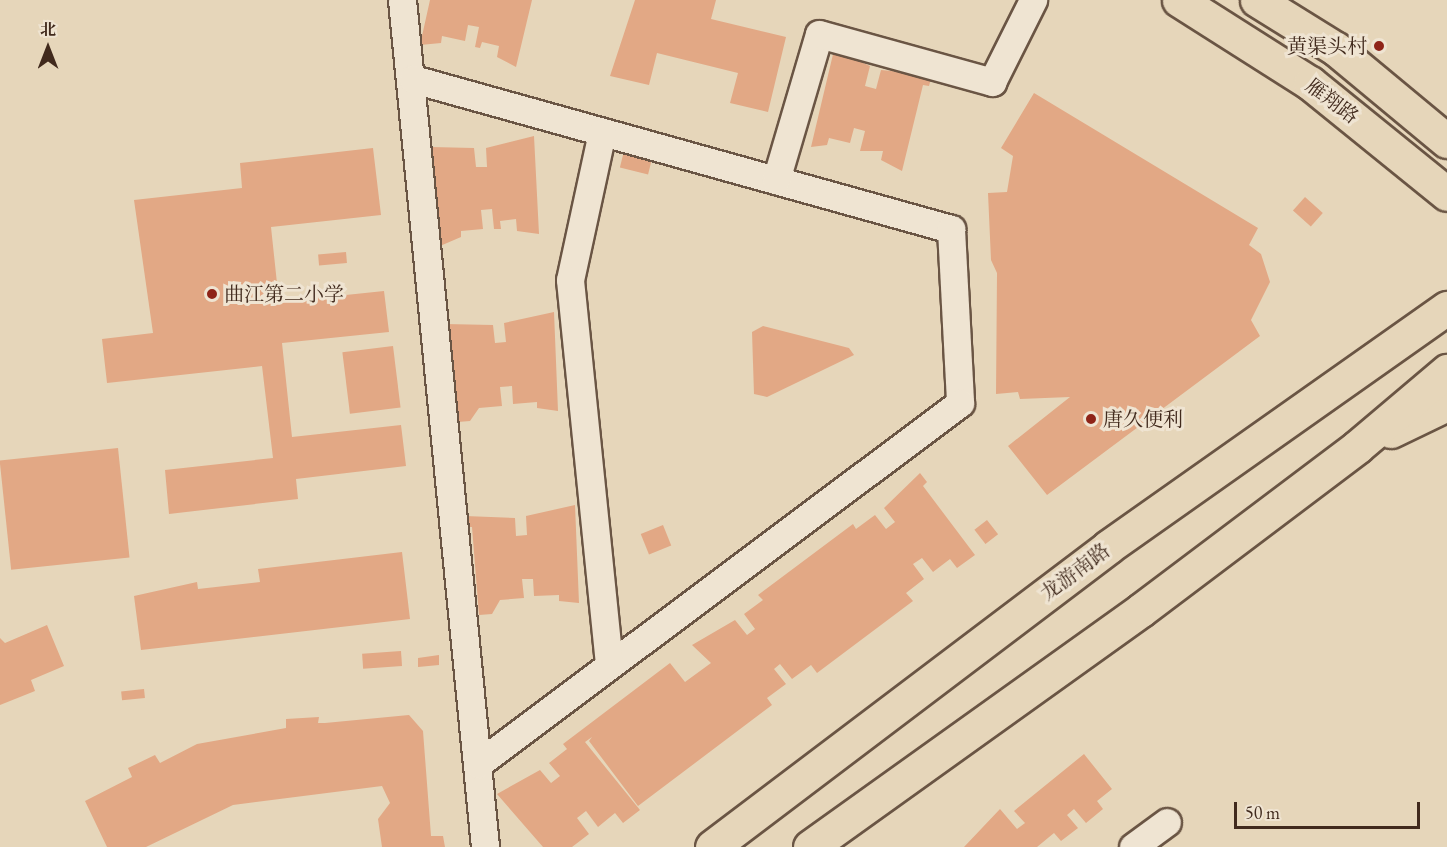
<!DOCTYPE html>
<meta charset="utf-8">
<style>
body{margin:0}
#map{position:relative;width:1447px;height:847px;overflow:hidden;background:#e6d6ba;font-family:"EB Garamond","Noto Serif SC",serif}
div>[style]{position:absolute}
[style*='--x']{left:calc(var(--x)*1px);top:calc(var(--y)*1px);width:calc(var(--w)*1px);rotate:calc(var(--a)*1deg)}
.building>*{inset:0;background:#e2a885;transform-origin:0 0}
.roads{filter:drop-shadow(2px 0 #6a5544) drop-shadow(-2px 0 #6a5544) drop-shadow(0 2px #6a5544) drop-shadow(0 -2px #6a5544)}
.minor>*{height:27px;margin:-13.5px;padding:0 13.5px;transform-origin:13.5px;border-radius:13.5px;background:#efe4d2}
.major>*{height:33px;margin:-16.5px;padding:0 16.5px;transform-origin:16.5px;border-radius:16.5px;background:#e6d6ba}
.dots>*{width:16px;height:16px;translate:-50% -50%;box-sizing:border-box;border:3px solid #efe4d2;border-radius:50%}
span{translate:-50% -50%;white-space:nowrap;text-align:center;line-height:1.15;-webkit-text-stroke:6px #efe4d2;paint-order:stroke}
.poi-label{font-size:20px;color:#412a1d}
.right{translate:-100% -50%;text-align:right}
.left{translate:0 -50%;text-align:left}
.street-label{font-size:20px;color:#412a1d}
.north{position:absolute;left:18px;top:18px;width:60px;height:60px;-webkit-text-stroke:4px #efe4d2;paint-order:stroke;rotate:0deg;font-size:16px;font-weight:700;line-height:24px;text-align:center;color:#412a1d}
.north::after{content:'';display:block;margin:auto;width:21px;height:27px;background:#412a1d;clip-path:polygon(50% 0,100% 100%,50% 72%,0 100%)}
.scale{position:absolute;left:1234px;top:802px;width:186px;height:27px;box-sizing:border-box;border:3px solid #412a1d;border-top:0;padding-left:8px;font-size:18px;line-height:21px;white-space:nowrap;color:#412a1d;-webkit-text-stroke:4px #efe4d2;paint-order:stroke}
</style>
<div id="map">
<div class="building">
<i style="clip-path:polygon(430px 0,532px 0,516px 67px,497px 57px,499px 46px,482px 42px,480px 48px,475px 47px,479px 27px,468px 25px,465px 41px,442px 36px,441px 43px,420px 45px)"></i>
<i style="clip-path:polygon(635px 0,716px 0,711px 19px,786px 37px,768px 112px,730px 103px,738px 73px,657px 53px,649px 85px,610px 76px)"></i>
<i style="clip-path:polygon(834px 50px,870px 66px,865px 86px,876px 89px,881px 70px,932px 75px,929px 86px,923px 85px,902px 171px,881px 160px,883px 151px,860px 151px,865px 131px,854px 128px,850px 143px,829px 138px,827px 145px,811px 147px)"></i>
<i style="clip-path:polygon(1034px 93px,1258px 228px,1249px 245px,1261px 254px,1270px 282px,1251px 320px,1260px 336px,1047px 495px,1008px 446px,1070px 397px,1020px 399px,1018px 392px,996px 394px,997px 273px,991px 260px,988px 193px,1007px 192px,1013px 156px,1001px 148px)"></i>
<i style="clip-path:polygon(534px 136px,539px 234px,517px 231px,516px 219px,500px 221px,501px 229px,494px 229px,492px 209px,481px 210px,483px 229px,461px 231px,461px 237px,440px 246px,431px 147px,474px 148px,476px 167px,487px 167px,486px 148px)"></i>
<i style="left:625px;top:147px;width:29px;height:21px;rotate:14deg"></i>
<i style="clip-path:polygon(373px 148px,381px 215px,271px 227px,279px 302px,384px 291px,389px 332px,282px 343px,292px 437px,401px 425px,406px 466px,296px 479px,298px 499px,169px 514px,165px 470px,273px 458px,262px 366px,107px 383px,102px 339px,153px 333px,134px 200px,242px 188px,240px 163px)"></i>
<i style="left:1305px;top:197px;width:24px;height:18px;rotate:42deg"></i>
<i style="left:346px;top:252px;width:11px;height:28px;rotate:85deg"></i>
<i style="clip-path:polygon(554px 312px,558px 411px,537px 408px,537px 402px,513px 404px,512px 386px,500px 387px,502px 406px,479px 408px,470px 421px,458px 422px,445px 324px,493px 325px,495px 343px,506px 342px,504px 323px)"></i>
<i style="clip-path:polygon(763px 326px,849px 348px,854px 355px,767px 397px,754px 394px,752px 332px)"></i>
<i style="left:393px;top:346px;width:62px;height:51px;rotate:83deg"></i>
<i style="left:118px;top:448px;width:110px;height:119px;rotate:84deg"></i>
<i style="clip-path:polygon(920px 473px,927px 482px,923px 486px,975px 555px,957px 568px,950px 559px,933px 572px,922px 558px,913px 564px,924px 579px,906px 593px,913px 601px,817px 673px,811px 665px,792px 679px,780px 664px,774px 669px,786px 684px,767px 698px,772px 705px,638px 806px,589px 741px,592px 737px,585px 742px,640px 810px,623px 823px,615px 813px,598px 827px,586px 811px,577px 818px,589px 834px,572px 847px,543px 847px,497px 794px,540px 770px,551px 783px,560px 776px,549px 763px,567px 749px,563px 744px,670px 663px,685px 682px,711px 663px,692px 645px,735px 620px,747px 635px,755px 629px,744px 614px,763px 600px,758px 595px,853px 524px,856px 529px,875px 515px,886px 529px,895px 522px,884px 508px)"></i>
<i style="clip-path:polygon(575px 505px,579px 603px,559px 601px,559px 595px,534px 596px,533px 579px,522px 579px,524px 598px,500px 600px,492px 614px,479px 615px,472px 527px,466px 527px,465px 516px,515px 518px,516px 536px,527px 535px,526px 516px)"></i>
<i style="left:987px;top:520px;width:18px;height:16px;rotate:52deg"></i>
<i style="left:663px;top:525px;width:22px;height:24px;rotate:68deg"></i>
<i style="clip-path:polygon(402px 552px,410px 619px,141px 650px,134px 596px,197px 582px,198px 589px,260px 582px,258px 569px)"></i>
<i style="clip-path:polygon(47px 625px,64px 666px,31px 680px,35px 691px,0 705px,0 638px,5px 643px)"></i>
<i style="left:401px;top:651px;width:15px;height:39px;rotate:86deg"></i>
<i style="clip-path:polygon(439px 655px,439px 665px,418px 667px,418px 658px)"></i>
<i style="left:144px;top:689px;width:9px;height:23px;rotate:84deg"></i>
<i style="clip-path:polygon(409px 715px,423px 731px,431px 836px,443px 836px,445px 847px,382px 847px,378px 819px,390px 803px,382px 786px,233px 805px,146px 847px,107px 847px,85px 801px,132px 777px,128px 768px,155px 755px,160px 763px,197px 744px,286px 728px,286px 719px,319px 717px,318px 723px,325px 723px)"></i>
<i style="clip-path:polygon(1084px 754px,1112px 789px,1097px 801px,1103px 809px,1086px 823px,1074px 809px,1067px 815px,1078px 828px,1061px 841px,1054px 833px,1037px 847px,964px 847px,1000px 809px,1017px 829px,1025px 823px,1014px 811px)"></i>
</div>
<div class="roads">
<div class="minor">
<i style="--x:402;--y:0;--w:851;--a:84.4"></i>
<i style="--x:413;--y:79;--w:559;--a:15.58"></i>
<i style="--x:951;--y:229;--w:174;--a:87"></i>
<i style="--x:960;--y:403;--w:602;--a:143.17"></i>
<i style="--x:602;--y:132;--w:151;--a:102.2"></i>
<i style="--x:570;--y:280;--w:387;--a:84.2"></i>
<i style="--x:776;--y:180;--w:152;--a:-73.6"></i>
<i style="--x:819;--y:34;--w:180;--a:15.5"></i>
<i style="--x:992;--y:82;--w:92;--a:-63.4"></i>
<i style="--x:1133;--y:847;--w:42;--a:-36.3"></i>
</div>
<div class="major">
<i style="--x:1179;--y:0;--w:155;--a:32.4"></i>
<i style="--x:1310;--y:83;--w:176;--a:39"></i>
<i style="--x:1257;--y:0;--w:93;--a:31.8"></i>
<i style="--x:1336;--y:49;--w:144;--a:39.7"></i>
<i style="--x:1391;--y:431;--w:62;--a:-25.7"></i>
<i style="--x:712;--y:847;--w:497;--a:-37.1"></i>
<i style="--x:1108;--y:547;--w:415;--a:-35.2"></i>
<i style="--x:810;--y:847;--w:407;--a:-35.6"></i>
<i style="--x:1141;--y:610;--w:271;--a:-37"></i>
<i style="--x:1357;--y:447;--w:118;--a:-40.2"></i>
</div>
</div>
<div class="dots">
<i style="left:1379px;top:46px;background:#8f2418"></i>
<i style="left:212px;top:294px;background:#8f2418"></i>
<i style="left:1091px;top:419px;background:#8f2418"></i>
</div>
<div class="poi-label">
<span class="right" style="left:1367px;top:46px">黄渠头村</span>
<span class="left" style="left:224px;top:294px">曲江第二小学</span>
<span class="left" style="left:1103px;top:419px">唐久便利</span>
</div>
<div class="street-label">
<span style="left:1332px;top:101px;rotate:37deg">雁翔路</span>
<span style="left:1075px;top:572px;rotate:-37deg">龙游南路</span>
</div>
<div class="north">北</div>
<div class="scale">50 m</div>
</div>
